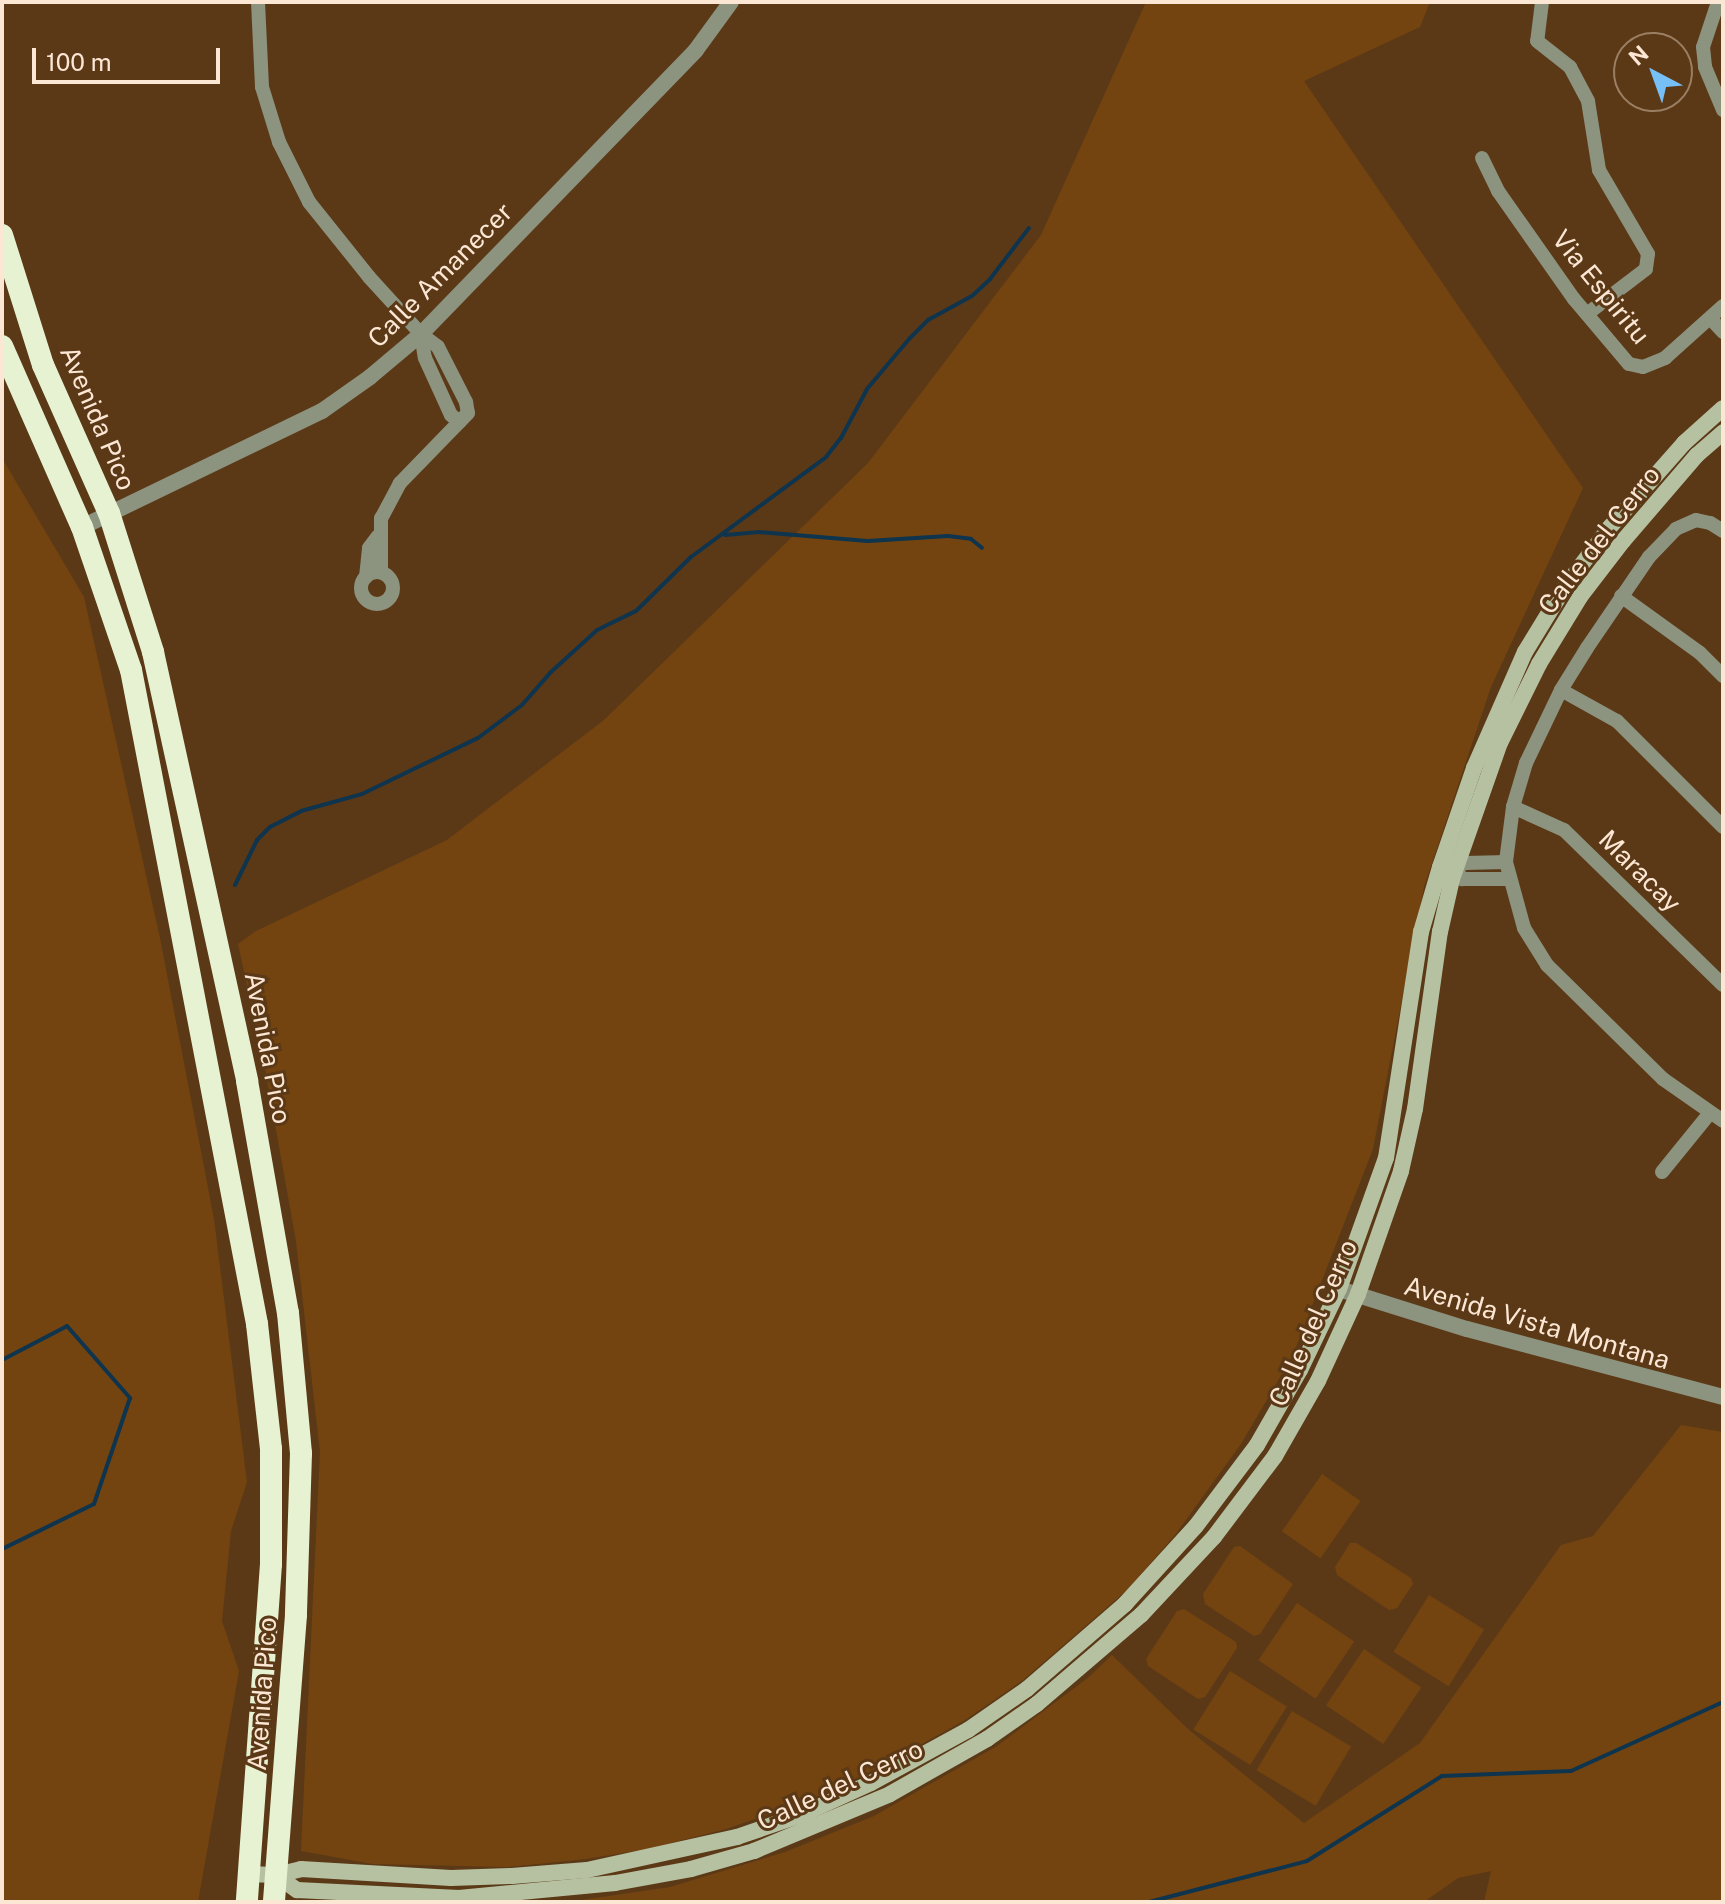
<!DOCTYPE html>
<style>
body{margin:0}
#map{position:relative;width:1725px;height:1904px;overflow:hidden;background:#5b3917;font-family:"Public Sans",sans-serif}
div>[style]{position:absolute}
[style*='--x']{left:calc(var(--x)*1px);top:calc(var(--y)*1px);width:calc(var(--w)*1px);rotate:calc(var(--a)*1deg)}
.green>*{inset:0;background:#734410;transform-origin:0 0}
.stream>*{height:4px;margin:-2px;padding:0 2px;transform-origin:2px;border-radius:2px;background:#0e344e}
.minor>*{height:14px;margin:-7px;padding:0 7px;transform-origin:7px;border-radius:7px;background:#8c937f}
.minor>.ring{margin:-7px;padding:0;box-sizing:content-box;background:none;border:14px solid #8c937f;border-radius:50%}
.tertiary>*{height:16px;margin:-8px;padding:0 8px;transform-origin:8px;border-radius:8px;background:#8c937f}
.secondary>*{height:16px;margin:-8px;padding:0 8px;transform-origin:8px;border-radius:8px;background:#b6c1a1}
.trunk>*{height:22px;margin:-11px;padding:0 11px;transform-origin:11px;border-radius:11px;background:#e6f2d2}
span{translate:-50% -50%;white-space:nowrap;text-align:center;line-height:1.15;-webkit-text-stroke:6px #5b3917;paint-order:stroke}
.street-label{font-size:26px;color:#fce7d5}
.frame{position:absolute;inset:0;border:4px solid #fce7d5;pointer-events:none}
.north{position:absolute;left:1613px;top:32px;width:80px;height:80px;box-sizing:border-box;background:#5b3917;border:2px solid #9b7f63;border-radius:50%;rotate:319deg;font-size:22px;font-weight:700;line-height:32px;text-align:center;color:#fce7d5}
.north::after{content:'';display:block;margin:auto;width:28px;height:36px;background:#77bff7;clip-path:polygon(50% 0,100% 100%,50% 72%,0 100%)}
.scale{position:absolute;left:32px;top:48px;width:188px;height:36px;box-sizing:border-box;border:4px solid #fce7d5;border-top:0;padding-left:10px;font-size:24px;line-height:28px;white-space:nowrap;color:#fce7d5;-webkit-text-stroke:6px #5b3917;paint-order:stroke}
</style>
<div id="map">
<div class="green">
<i style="clip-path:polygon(1146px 2px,1430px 2px,1420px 27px,1304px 81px,1583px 488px,1491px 687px,1424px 887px,1373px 1149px,1293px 1355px,1241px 1444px,1175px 1535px,1127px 1590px,1023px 1680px,965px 1720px,884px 1765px,807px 1801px,726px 1829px,647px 1849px,586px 1859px,508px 1867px,373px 1864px,301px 1851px,320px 1452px,296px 1241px,264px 1063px,238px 944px,256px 931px,447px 840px,604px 720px,868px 463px,1041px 235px)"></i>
<i style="clip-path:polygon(2px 458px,84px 597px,160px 938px,214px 1219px,247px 1482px,231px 1531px,222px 1621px,239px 1671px,198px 1902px,2px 1902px)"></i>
<i style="clip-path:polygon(1681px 1425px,1723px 1432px,1723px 1902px,1484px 1902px,1491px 1871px,1458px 1878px,1424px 1902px,568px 1902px,670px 1887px,785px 1852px,874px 1816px,997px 1746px,1089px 1677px,1112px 1655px,1189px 1730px,1304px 1823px,1420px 1743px,1561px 1545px,1593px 1536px)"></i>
<i style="left:1322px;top:1474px;width:47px;height:70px;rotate:35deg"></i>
<i style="clip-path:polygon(1350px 1543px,1356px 1543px,1411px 1578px,1413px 1584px,1397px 1608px,1389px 1610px,1337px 1575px,1335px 1567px)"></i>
<i style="clip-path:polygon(1240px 1546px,1293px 1584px,1260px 1634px,1254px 1636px,1205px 1604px,1203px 1594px,1234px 1547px)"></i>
<i style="left:1429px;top:1595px;width:65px;height:67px;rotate:32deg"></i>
<i style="left:1297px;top:1603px;width:69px;height:69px;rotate:34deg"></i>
<i style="clip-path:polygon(1184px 1609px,1236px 1642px,1237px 1648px,1205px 1697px,1198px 1699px,1148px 1666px,1146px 1659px,1177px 1611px)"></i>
<i style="left:1364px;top:1649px;width:69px;height:68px;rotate:34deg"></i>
<i style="left:1230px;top:1671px;width:67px;height:69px;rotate:32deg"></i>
<i style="left:1292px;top:1711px;width:69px;height:69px;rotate:31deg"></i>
</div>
<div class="stream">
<i style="--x:725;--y:535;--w:33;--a:-5"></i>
<i style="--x:758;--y:532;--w:110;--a:4.7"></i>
<i style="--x:868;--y:541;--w:80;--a:-3.6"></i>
<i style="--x:948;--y:536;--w:23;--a:7"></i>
<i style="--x:971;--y:539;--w:14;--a:39"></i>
<i style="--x:235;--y:885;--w:50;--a:-63.9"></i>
<i style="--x:257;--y:840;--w:18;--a:-45"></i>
<i style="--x:270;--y:827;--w:35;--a:-27"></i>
<i style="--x:301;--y:811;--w:63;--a:-15.6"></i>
<i style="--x:362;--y:794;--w:129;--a:-25.8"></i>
<i style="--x:478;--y:738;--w:55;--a:-36.9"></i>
<i style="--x:522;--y:705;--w:44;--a:-48.7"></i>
<i style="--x:551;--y:672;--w:62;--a:-42.4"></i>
<i style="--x:597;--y:630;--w:43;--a:-26"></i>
<i style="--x:636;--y:611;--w:77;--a:-44.5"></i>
<i style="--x:691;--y:557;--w:168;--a:-36.5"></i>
<i style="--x:826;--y:457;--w:24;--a:-52"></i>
<i style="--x:841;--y:438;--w:55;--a:-62"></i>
<i style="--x:867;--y:389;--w:67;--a:-49.9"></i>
<i style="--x:910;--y:338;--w:25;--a:-45"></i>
<i style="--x:928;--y:320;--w:50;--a:-28.6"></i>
<i style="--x:972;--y:296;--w:25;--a:-43"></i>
<i style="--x:990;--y:279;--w:64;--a:-52.6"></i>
<i style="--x:2;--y:1360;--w:73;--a:-27.6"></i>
<i style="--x:67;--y:1326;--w:96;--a:48.8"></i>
<i style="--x:130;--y:1398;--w:112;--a:108.8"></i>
<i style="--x:94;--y:1504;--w:102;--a:153.9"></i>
<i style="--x:1149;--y:1902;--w:163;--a:-14.5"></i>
<i style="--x:1307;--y:1861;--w:160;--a:-32.2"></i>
<i style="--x:1442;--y:1776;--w:129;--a:-2.2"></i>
<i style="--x:1571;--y:1771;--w:167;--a:-24.4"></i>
</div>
<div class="minor">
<i style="--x:258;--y:2;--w:85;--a:87.3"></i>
<i style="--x:262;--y:87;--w:58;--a:72.8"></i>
<i style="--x:279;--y:142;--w:67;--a:63.4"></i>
<i style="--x:309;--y:202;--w:96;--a:51.3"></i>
<i style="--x:369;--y:277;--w:77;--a:47.6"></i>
<i style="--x:421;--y:334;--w:21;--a:37"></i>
<i style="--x:438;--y:347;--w:62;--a:63"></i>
<i style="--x:466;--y:402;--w:11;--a:80"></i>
<i style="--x:468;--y:413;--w:98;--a:134.2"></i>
<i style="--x:400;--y:483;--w:40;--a:118"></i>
<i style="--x:381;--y:518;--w:54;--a:90"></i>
<i style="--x:1542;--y:2;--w:39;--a:97"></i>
<i style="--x:1537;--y:41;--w:42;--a:38.2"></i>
<i style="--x:1570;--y:67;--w:38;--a:62"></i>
<i style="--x:1588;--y:101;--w:70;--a:80.9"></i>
<i style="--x:1599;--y:170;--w:97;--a:59.7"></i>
<i style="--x:1648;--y:254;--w:15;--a:98"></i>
<i style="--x:1646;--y:269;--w:74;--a:142.7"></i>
<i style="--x:1718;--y:2;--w:47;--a:108.4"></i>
<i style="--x:1703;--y:47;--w:20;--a:84"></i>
<i style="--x:1705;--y:67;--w:47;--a:67.3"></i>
<i style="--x:1482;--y:158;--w:37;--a:64"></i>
<i style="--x:1498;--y:191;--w:132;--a:54.9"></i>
<i style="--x:1574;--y:299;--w:85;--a:49.8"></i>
<i style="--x:1629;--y:364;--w:14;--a:12"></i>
<i style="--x:1643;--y:367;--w:24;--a:-22"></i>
<i style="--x:1665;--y:358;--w:78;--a:-41.9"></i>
<i style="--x:1711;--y:319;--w:18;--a:47"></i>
<i style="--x:421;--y:334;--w:24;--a:81"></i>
<i style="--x:425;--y:358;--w:63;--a:65.5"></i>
<i style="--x:451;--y:415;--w:11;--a:38"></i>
<i style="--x:1723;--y:531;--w:15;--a:-148"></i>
<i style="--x:1710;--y:523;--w:14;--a:-168"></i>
<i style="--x:1696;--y:520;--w:22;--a:156"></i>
<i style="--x:1676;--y:529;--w:39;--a:134"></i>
<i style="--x:1649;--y:557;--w:110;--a:124.3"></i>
<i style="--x:1587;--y:648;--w:49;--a:121.8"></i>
<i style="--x:1561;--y:690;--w:81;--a:115.6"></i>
<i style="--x:1526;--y:763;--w:46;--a:106.5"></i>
<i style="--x:1513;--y:807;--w:55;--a:97.3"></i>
<i style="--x:1506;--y:862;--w:68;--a:74.7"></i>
<i style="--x:1524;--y:928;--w:44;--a:58.1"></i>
<i style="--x:1547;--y:965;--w:163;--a:44.5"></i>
<i style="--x:1663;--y:1079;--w:73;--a:35"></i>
<i class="ring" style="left:361px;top:572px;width:18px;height:18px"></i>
<i style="--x:366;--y:577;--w:29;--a:-84"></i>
<i style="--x:369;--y:548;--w:15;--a:-53"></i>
<i style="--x:1621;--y:596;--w:97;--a:35.8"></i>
<i style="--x:1700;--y:653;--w:33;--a:45"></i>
<i style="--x:1561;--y:690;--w:64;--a:29"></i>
<i style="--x:1617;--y:721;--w:150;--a:45"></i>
<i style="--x:1513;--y:807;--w:56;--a:24.3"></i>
<i style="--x:1564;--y:830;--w:222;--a:44.3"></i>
<i style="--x:1452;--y:869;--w:14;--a:-25"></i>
<i style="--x:1465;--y:863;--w:41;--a:-1.4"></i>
<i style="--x:1456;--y:869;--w:12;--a:59"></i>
<i style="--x:1462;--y:879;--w:47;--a:0"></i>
<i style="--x:1662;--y:1172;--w:76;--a:-50.9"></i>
</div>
<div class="tertiary">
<i style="--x:82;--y:527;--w:267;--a:-25.8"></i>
<i style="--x:322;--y:411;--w:59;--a:-35.3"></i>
<i style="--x:370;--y:377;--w:67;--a:-40.1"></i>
<i style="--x:421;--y:334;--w:395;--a:-45.9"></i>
<i style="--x:696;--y:50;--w:59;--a:-53.9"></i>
<i style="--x:1339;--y:1289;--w:134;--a:17.4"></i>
<i style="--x:1467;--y:1329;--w:265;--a:14.9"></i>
</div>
<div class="secondary">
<i style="--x:249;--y:1874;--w:27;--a:2"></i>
<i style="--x:276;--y:1875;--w:26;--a:-13"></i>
<i style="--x:301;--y:1869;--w:150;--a:3.4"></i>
<i style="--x:451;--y:1878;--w:61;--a:-1.9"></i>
<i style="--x:512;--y:1876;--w:75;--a:-4.6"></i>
<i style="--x:587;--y:1870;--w:154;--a:-12.4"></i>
<i style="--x:737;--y:1837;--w:68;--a:-19"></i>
<i style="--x:801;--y:1815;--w:77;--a:-24.6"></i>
<i style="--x:871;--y:1783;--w:111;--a:-28.7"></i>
<i style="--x:968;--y:1730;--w:72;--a:-34.8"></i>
<i style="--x:1027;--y:1689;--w:130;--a:-40.9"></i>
<i style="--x:1125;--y:1604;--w:105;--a:-47.7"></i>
<i style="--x:1196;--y:1526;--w:101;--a:-53"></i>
<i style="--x:1257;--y:1445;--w:86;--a:-60.2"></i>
<i style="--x:1300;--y:1370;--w:90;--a:-64.3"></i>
<i style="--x:1339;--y:1289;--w:139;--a:-70.3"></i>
<i style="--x:1386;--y:1158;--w:229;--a:-81.2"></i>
<i style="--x:1421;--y:932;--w:68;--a:-73.7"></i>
<i style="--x:1440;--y:867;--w:105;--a:-71"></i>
<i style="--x:1474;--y:768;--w:127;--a:-66.3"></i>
<i style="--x:1525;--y:652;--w:75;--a:-58.6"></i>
<i style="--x:1564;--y:588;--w:76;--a:-53"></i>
<i style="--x:1610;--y:527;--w:112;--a:-48.6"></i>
<i style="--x:1684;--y:443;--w:52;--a:-41.9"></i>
<i style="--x:276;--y:1875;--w:26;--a:36"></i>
<i style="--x:297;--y:1890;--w:162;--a:2.8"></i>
<i style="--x:459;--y:1898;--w:157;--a:-5.5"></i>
<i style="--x:615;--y:1883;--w:77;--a:-10.4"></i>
<i style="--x:691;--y:1869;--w:66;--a:-15.9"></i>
<i style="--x:754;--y:1851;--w:147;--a:-22.7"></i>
<i style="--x:890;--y:1794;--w:112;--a:-29.6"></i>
<i style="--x:987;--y:1739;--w:61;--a:-35"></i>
<i style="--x:1037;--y:1704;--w:137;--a:-40.6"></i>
<i style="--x:1141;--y:1615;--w:107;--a:-46.9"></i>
<i style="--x:1214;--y:1537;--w:101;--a:-53"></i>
<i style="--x:1275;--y:1456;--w:86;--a:-60.2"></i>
<i style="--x:1318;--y:1381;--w:96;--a:-65.3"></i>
<i style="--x:1358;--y:1294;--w:130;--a:-70.7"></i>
<i style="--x:1401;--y:1171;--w:64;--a:-77.3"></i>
<i style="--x:1415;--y:1109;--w:179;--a:-82"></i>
<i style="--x:1440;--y:932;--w:54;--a:-77.2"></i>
<i style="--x:1452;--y:879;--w:144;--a:-70.6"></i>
<i style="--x:1500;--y:743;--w:88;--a:-63.7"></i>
<i style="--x:1539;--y:664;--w:79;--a:-58.5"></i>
<i style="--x:1580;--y:597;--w:71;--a:-52.5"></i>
<i style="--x:1623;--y:541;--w:113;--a:-49.3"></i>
<i style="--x:1697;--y:455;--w:35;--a:-41"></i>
</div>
<div class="trunk">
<i style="--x:2;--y:235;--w:136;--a:72.5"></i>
<i style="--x:43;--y:365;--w:162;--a:66"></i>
<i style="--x:109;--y:513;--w:146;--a:72.4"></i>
<i style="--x:153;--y:652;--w:439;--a:77.6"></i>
<i style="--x:247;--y:1081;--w:236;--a:80"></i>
<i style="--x:288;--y:1313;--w:141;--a:84.7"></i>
<i style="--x:301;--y:1453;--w:162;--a:91.8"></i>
<i style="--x:296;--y:1615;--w:288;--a:94.4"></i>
<i style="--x:2;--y:346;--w:198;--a:66.2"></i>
<i style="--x:82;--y:527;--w:151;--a:71.1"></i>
<i style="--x:131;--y:670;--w:666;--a:79.09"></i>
<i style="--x:257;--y:1324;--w:126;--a:83.6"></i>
<i style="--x:271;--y:1449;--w:115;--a:90"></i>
<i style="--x:271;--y:1564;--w:339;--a:94.1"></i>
</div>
<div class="street-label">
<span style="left:440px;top:275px;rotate:-45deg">Calle Amanecer</span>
<span style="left:1601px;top:287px;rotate:51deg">Via Espiritu</span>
<span style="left:98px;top:418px;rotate:67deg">Avenida Pico</span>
<span style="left:1599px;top:540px;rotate:-52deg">Calle del Cerro</span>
<span style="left:1640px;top:871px;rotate:45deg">Maracay</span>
<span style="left:268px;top:1048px;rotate:79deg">Avenida Pico</span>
<span style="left:1313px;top:1323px;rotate:-66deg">Calle del Cerro</span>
<span style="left:1537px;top:1323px;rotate:16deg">Avenida Vista Montana</span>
<span style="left:262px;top:1694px;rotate:-86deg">Avenida Pico</span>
<span style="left:840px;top:1785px;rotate:-25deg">Calle del Cerro</span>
</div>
<div class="frame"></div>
<div class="north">N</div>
<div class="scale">100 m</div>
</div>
